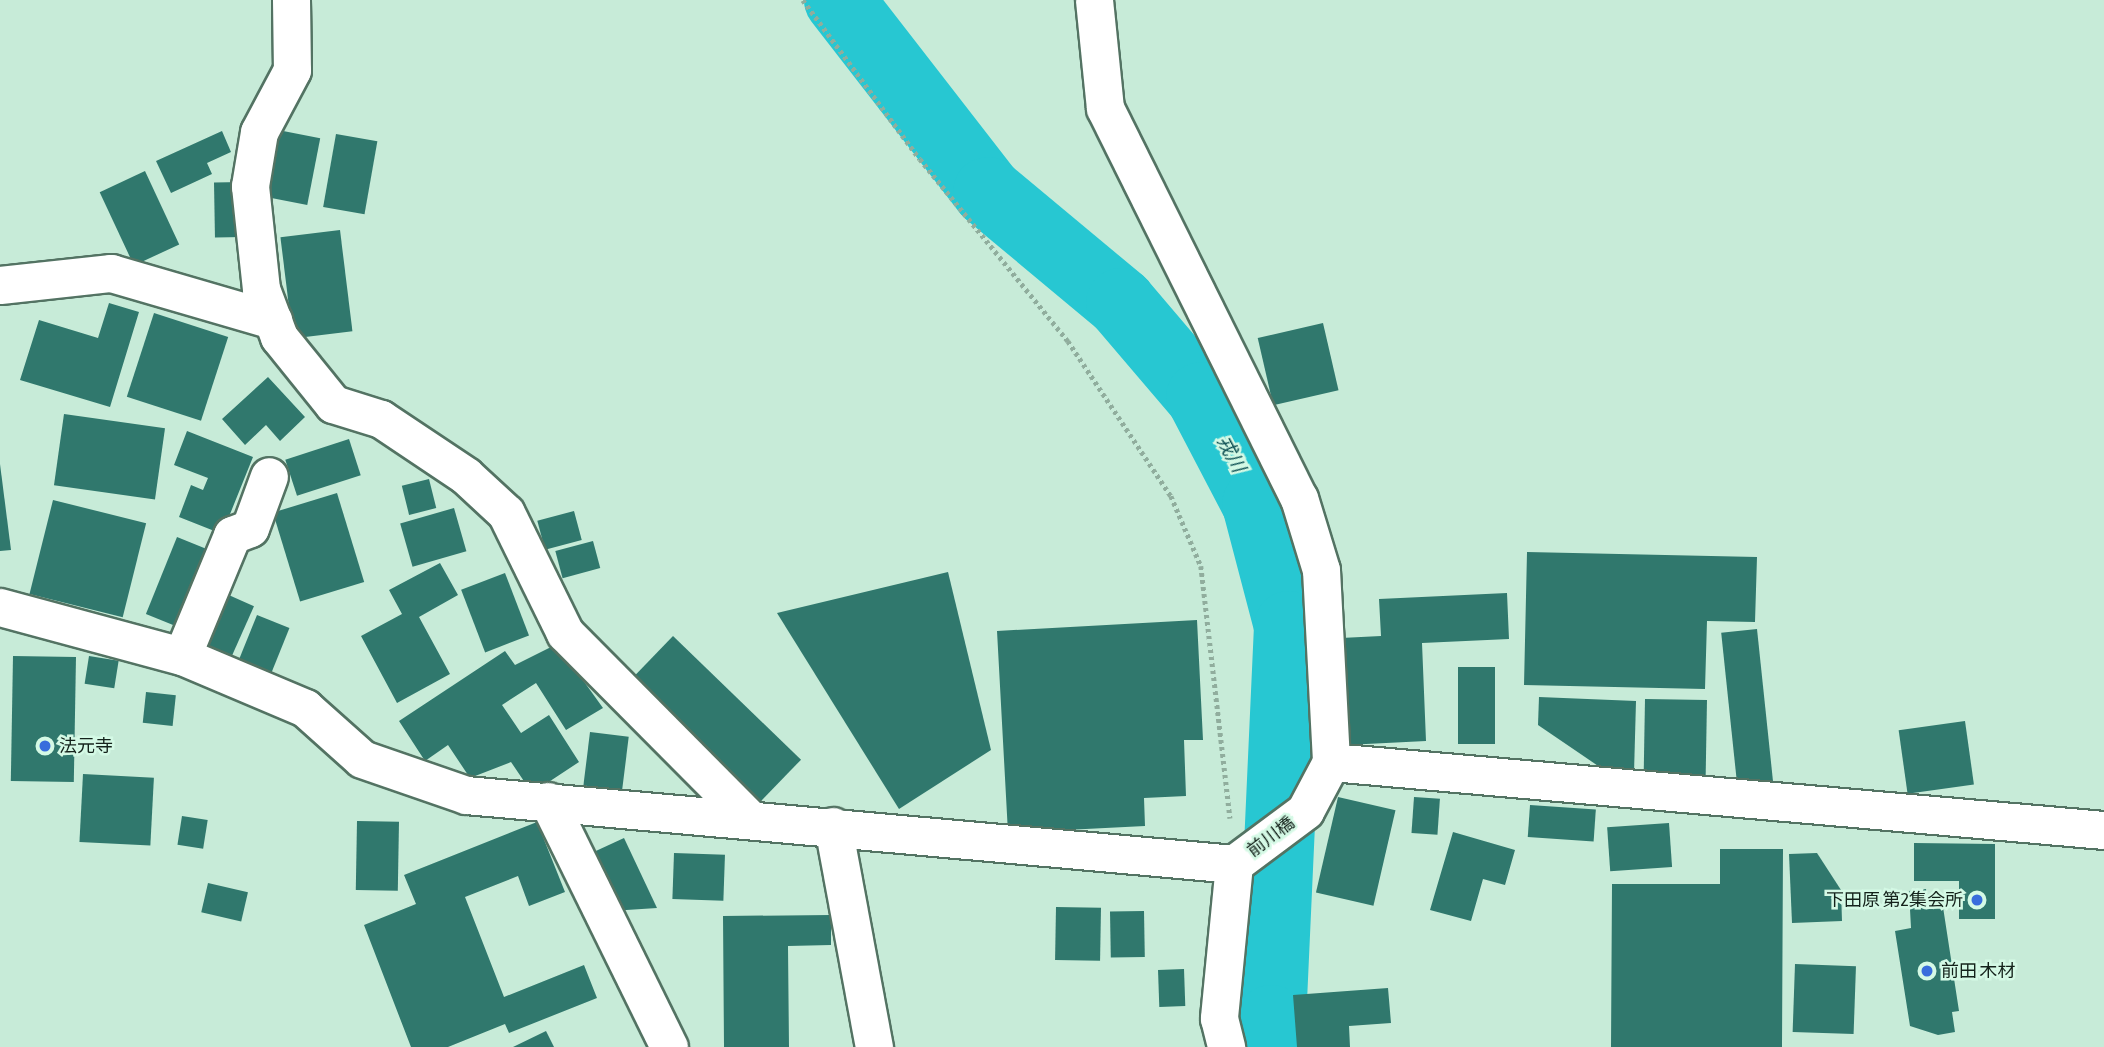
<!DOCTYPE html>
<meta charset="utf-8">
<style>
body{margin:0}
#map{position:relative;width:2104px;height:1047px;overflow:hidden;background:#c7ebd8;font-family:"Asap Condensed","Noto Sans JP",sans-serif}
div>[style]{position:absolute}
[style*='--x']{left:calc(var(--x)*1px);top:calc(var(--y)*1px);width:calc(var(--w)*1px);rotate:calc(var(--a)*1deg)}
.river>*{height:70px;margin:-35px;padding:0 35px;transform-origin:35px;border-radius:35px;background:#27c7d2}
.building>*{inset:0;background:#30786d;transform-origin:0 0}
.path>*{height:4.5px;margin-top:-2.25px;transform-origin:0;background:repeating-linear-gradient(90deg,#90ad9d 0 3.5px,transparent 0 7px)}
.roads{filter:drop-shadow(2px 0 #537363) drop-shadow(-2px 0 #537363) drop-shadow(0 2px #537363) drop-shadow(0 -2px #537363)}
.minor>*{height:37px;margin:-18.5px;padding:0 18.5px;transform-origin:18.5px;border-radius:18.5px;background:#fff}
.dots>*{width:19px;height:19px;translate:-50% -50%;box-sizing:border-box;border:4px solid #d4f9e5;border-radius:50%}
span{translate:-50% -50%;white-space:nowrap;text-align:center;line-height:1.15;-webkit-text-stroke:5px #d4f9e5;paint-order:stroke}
.poi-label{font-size:18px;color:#14221b}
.left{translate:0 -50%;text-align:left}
.right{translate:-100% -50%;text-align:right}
.street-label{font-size:18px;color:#14221b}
.water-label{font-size:19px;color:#0b4d51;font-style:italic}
</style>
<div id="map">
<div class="river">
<i style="--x:839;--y:0;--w:243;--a:52.2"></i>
<i style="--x:988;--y:192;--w:173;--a:39.8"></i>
<i style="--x:1121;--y:303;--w:123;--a:49.6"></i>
<i style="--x:1201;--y:397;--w:121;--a:62.4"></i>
<i style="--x:1257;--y:504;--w:126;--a:75.3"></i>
<i style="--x:1289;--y:626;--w:394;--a:92.6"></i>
<i style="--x:1271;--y:1020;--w:27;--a:80"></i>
</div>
<div class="building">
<i style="left:278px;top:130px;width:43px;height:68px;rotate:11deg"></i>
<i style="clip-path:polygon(222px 131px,231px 152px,207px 163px,212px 174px,171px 193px,156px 161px)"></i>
<i style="left:336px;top:134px;width:42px;height:74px;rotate:10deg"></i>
<i style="left:145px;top:171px;width:81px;height:50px;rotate:65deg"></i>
<i style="left:242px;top:182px;width:55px;height:28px;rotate:89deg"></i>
<i style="left:340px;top:230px;width:102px;height:60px;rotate:83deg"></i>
<i style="clip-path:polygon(109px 303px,139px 312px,110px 407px,20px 380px,39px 320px,98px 338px)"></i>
<i style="left:154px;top:313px;width:78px;height:88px;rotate:18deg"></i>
<i style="left:1323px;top:323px;width:69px;height:67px;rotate:77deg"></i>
<i style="clip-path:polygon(268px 377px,305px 417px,280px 441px,266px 425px,245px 445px,222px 419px)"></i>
<i style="left:64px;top:414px;width:102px;height:72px;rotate:8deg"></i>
<i style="clip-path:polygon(187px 431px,253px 457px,222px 534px,179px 517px,191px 485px,203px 490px,208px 478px,174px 465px)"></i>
<i style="left:349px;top:439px;width:38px;height:67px;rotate:72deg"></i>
<i style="clip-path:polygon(0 464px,11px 550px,0 551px)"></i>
<i style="left:429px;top:479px;width:30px;height:28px;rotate:76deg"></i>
<i style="left:337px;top:493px;width:93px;height:67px;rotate:73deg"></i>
<i style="left:53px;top:500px;width:96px;height:97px;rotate:14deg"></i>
<i style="left:454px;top:508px;width:45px;height:56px;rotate:74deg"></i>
<i style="left:574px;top:511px;width:30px;height:38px;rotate:75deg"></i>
<i style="left:177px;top:537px;width:32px;height:83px;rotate:22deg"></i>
<i style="left:593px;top:541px;width:28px;height:39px;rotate:75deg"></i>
<i style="clip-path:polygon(1527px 552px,1757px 557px,1755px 622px,1707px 621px,1705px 689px,1524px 685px)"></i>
<i style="clip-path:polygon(440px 563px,458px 595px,419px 617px,450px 674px,397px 703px,361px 636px,402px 614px,389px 590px)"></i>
<i style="clip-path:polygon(948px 572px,991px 750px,899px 809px,777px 613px)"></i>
<i style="left:505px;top:573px;width:67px;height:47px;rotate:69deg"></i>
<i style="left:222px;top:592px;width:35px;height:61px;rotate:24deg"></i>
<i style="clip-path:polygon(1507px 593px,1509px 639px,1422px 643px,1426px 741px,1346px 745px,1341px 638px,1381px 636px,1379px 599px)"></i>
<i style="left:257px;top:615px;width:35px;height:54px;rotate:22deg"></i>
<i style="clip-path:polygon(1197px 620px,1203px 740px,1184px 740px,1186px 796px,1144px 798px,1145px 826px,1008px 833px,997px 631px)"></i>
<i style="left:1757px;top:629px;width:154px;height:36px;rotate:84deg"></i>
<i style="left:673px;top:636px;width:178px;height:59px;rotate:44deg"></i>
<i style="clip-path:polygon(557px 644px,603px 708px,566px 730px,536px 683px,502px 705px,521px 733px,549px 715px,579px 762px,532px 793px,511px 762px,470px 778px,448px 745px,425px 761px,399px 721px,505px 651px,515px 665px)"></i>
<i style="left:13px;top:656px;width:63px;height:125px;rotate:1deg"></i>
<i style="left:89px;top:656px;width:30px;height:28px;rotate:9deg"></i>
<i style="left:1458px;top:667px;width:37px;height:77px"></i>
<i style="left:146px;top:692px;width:30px;height:31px;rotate:6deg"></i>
<i style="clip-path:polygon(1539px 697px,1636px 701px,1634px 773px,1607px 772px,1538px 725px)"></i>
<i style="left:1645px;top:699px;width:62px;height:82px;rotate:1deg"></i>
<i style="left:1965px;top:721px;width:64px;height:67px;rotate:82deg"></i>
<i style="left:590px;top:732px;width:39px;height:54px;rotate:7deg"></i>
<i style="left:83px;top:774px;width:71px;height:68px;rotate:3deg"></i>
<i style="left:1338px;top:797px;width:59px;height:98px;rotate:13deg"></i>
<i style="left:1414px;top:797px;width:26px;height:36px;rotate:4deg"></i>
<i style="left:1530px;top:805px;width:66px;height:32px;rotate:4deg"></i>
<i style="left:182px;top:816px;width:26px;height:29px;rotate:9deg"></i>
<i style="left:357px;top:821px;width:42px;height:69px;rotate:1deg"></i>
<i style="clip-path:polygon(537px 822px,565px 892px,529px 906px,518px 876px,465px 897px,504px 997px,584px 965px,597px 998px,509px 1033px,505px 1024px,448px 1047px,411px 1047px,364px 925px,416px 904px,404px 875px)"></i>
<i style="left:1669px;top:823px;width:44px;height:62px;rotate:86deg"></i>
<i style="clip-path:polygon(1453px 832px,1515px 850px,1505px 885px,1483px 879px,1471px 921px,1430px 910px)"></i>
<i style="clip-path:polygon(624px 838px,657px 908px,611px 911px,585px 856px)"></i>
<i style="clip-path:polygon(1914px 843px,1995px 844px,1995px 919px,1959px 919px,1959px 881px,1914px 881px)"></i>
<i style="clip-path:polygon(1720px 849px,1783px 849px,1782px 1047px,1611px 1047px,1612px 884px,1720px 884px)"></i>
<i style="left:674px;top:853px;width:51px;height:46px;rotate:2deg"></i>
<i style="clip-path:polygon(1817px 853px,1841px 890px,1842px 921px,1792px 923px,1789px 854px)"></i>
<i style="left:208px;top:883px;width:41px;height:30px;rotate:13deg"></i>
<i style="clip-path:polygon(1926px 889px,1927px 896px,1941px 894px,1959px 1011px,1952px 1012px,1955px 1032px,1938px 1035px,1910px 1026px,1895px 931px,1911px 928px,1909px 891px)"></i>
<i style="left:1056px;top:907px;width:45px;height:53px;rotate:1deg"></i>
<i style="left:1144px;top:911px;width:46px;height:34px;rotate:89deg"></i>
<i style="clip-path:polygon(831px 915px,831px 945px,788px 946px,789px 1047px,724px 1047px,723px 916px)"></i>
<i style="left:1795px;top:964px;width:61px;height:68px;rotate:2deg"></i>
<i style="left:1184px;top:969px;width:37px;height:26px;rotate:88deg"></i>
<i style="clip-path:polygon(1388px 988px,1391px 1023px,1349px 1026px,1350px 1047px,1297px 1047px,1293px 995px)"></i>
<i style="clip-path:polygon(546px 1031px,554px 1047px,513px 1047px)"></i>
</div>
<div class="path">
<i style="--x:803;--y:0;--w:197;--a:53.7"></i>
<i style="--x:920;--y:159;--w:235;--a:50.9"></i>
<i style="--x:1068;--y:341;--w:186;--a:56.4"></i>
<i style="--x:1171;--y:496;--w:76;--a:66.8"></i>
<i style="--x:1201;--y:566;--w:254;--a:83.4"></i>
</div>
<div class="roads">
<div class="minor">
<i style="--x:291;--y:0;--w:70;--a:89.2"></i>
<i style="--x:292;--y:70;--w:70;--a:118"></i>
<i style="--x:259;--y:132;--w:55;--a:99.5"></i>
<i style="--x:250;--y:186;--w:104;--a:83.9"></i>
<i style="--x:261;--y:289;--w:51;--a:69.4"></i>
<i style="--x:279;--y:337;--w:86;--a:51.1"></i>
<i style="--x:333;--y:404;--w:50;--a:17.4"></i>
<i style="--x:381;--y:419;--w:102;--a:33.8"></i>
<i style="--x:466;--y:476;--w:54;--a:42.8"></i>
<i style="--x:506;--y:513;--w:134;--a:63.8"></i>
<i style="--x:565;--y:633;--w:261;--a:45.2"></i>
<i style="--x:1094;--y:0;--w:109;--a:84.2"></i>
<i style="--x:1105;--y:108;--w:436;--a:63.6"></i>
<i style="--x:1299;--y:498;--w:75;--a:73"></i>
<i style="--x:1321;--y:570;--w:192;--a:87"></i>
<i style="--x:1331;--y:762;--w:55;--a:118"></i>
<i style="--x:1305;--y:811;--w:89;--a:143.3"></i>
<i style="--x:1234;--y:864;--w:155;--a:95.6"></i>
<i style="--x:1219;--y:1018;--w:30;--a:76"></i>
<i style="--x:0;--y:285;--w:112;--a:-6.2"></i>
<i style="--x:111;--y:273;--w:169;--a:16.2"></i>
<i style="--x:0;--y:607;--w:188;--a:15.1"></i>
<i style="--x:182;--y:656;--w:134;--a:22.9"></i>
<i style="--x:305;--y:708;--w:76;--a:41.8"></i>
<i style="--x:362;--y:759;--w:110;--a:19.1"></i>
<i style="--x:466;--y:795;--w:771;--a:5.13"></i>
<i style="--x:182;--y:656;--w:131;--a:-67.5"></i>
<i style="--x:232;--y:535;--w:19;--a:-21"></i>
<i style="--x:250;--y:528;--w:55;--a:-69.9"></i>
<i style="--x:1331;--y:762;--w:776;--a:5.03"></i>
<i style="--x:548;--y:801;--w:274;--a:63.8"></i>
<i style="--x:833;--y:826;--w:225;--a:79.5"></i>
</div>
</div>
<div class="dots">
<i style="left:45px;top:746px;background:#386ddc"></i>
<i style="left:1977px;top:900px;background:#386ddc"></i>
<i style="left:1927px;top:971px;background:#386ddc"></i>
</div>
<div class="poi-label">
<span class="left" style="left:59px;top:746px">法元寺</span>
<span class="right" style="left:1963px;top:900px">下田原 第2集会所</span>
<span class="left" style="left:1941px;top:971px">前田 木材</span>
</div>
<div class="street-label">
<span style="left:1271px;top:837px;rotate:-37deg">前川橋</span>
</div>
<div class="water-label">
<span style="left:1231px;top:454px;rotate:62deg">戎川</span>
</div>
</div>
